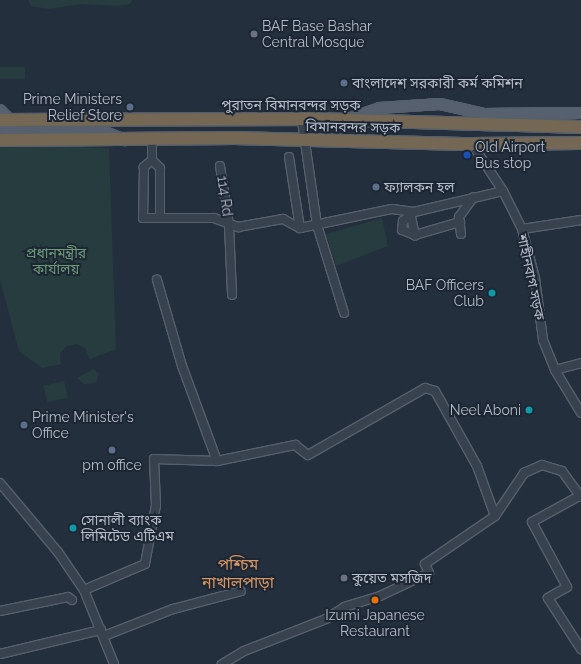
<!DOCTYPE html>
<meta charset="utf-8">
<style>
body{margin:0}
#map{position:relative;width:581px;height:664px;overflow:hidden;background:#242f3e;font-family:Raleway,"Noto Sans Bengali",sans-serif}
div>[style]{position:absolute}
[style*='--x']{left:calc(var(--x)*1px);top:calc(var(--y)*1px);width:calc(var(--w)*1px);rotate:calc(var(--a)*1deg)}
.green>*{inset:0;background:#263c3f;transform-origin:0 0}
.roads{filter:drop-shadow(1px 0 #565f6c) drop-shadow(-1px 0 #565f6c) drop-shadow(0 1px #565f6c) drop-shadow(0 -1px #565f6c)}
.minor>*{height:8px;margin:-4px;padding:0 4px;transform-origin:4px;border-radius:4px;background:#38414e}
.major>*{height:10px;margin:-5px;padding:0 5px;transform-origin:5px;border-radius:5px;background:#56606e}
.highway>*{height:12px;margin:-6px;padding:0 6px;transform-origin:6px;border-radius:6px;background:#746855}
.dots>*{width:11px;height:11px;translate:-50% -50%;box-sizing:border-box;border:2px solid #1d2633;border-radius:50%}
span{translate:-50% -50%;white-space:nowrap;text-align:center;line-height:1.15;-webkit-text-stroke:4px #1d2633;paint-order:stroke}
.poi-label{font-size:14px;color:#b4bcc9}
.left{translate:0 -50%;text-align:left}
.right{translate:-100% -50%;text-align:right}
.street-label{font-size:14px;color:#b4bcc9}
.park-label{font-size:14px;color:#6b9a76}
.quarter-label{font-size:16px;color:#d59563}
</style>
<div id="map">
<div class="green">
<i style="clip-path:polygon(28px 0,132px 0,130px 4px,118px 6px,81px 4px,49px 9px,31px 6px)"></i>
<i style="left:0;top:67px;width:25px;height:12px"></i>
<i style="clip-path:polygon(0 144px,109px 148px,116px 349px,90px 359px,85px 348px,77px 344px,67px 346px,60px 353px,61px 364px,42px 368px,19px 351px,0 280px)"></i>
<i style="clip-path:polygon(382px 218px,388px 246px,336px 266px,326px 234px)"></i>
<i style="clip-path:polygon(93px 369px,99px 374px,96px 383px,84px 384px,77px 378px)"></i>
<i style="left:64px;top:381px;width:17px;height:21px;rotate:77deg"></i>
</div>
<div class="roads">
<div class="minor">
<i style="--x:302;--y:121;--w:105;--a:81.8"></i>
<i style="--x:317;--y:225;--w:92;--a:72.9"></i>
<i style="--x:152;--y:139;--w:21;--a:90"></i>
<i style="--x:472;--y:144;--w:56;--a:56.6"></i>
<i style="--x:503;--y:191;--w:42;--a:63.4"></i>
<i style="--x:522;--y:229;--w:51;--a:75.1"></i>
<i style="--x:535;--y:278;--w:63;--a:82.6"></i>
<i style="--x:543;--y:340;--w:32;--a:68"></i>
<i style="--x:555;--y:370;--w:50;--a:58.8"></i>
<i style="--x:289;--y:157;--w:72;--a:81.2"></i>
<i style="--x:220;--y:166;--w:60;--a:81.3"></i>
<i style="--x:229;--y:225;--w:70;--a:87.5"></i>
<i style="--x:410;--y:212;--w:24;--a:78"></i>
<i style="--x:415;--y:235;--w:47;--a:-16.1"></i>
<i style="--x:411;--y:215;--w:10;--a:143"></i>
<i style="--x:403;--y:221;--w:9;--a:96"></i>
<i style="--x:402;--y:230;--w:14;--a:21"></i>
<i style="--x:160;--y:218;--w:50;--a:-90"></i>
<i style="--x:160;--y:168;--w:11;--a:-135"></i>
<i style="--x:152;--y:160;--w:11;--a:139"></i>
<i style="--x:144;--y:167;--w:51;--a:91.1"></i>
<i style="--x:143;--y:218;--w:71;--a:0"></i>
<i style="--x:214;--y:218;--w:26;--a:21"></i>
<i style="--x:238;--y:227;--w:46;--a:-10.1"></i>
<i style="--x:283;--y:219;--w:19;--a:28"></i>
<i style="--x:300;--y:228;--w:94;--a:-11.7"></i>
<i style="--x:392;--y:209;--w:22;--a:8"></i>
<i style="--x:414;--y:212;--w:91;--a:-13.3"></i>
<i style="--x:522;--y:229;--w:60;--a:-8.7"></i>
<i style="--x:461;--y:234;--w:17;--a:-97"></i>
<i style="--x:459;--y:217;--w:24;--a:-54"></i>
<i style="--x:555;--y:370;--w:27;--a:-15"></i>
<i style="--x:217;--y:461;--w:80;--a:-11.6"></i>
<i style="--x:295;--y:445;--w:16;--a:38"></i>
<i style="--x:308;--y:455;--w:135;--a:-29.8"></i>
<i style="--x:425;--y:388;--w:10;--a:17"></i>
<i style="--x:435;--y:391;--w:86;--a:60.8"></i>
<i style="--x:477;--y:466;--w:53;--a:70.2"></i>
<i style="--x:495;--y:516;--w:85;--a:145.6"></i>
<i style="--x:425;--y:564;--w:10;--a:66"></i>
<i style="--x:429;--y:573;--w:54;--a:154.9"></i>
<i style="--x:380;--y:596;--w:37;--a:163"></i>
<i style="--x:345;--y:607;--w:22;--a:148"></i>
<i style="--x:326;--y:619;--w:88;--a:158.7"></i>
<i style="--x:244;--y:651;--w:26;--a:149"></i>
<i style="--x:0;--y:483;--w:90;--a:50"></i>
<i style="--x:58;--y:552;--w:46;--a:55.6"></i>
<i style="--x:84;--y:590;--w:80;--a:67.9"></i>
<i style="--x:581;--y:495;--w:56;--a:151.1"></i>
<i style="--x:532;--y:522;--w:74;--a:61.7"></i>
<i style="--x:567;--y:587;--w:22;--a:150"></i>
<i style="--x:548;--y:598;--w:61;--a:57.1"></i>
<i style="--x:495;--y:516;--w:52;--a:-56"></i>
<i style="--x:524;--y:473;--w:20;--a:-24"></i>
<i style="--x:542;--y:465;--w:21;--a:17"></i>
<i style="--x:562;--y:471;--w:32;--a:54"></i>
<i style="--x:84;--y:590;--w:66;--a:-23.1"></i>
<i style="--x:145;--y:564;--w:60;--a:-79.4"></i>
<i style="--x:156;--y:505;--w:46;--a:-92.5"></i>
<i style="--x:154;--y:459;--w:63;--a:1.8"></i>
<i style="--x:217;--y:461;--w:101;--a:-110.2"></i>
<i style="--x:182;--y:366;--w:90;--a:-106.2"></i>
<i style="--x:0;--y:611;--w:69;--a:-11.6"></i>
<i style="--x:68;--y:597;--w:5;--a:37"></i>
<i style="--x:104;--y:636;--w:74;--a:-21.4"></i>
<i style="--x:173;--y:609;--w:70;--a:-14.8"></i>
<i style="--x:0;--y:654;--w:104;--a:-13.4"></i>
</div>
<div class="major">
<i style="--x:0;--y:110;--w:14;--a:45"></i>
<i style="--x:345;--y:120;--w:36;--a:-19"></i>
<i style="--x:379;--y:108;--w:61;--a:-3.8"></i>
<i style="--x:440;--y:104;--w:45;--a:12.8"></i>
<i style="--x:484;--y:114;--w:97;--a:-0.6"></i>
<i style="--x:0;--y:128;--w:22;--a:10"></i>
<i style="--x:22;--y:132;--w:83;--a:0"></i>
<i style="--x:105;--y:132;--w:22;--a:22"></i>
</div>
<div class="highway">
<i style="--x:0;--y:120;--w:314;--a:-0.2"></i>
<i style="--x:314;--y:119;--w:267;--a:1.7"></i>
<i style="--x:0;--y:140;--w:235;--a:-0.5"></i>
<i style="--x:235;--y:138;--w:237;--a:1.5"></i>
<i style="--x:472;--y:144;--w:109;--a:-0.5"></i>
</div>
</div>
<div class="dots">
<i style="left:254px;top:34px;background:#6b7280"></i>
<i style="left:344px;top:83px;background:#5c6f8a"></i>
<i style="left:130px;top:107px;background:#5c6f8a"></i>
<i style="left:467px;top:155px;background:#1a4fb4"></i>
<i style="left:376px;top:187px;background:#5c6f8a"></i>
<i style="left:492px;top:293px;background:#0f9aa8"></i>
<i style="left:529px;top:410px;background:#0f9aa8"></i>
<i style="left:24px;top:425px;background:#5c6f8a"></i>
<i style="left:112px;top:450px;background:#5c6f8a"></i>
<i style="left:73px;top:528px;background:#0f9aa8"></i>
<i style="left:344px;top:578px;background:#6b7280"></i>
<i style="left:375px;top:600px;background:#e8710a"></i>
</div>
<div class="poi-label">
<span class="left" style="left:262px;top:34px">BAF Base Bashar<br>Central Mosque</span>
<span class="left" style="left:352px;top:83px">বাংলাদেশ সরকারী কর্ম কমিশন</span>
<span class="right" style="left:122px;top:107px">Prime Ministers<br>Relief Store</span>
<span class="left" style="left:475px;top:155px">Old Airport<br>Bus stop</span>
<span class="left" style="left:384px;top:187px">ফ্যালকন হল</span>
<span class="right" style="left:484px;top:293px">BAF Officers<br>Club</span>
<span class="right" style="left:521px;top:410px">Neel Aboni</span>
<span class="left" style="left:32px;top:425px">Prime Minister's<br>Office</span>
<span style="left:112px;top:465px">pm office</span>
<span class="left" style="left:81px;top:528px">সোনালী ব্যাংক<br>লিমিটেড এটিএম</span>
<span class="left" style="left:352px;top:578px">কুয়েত মসজিদ</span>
<span style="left:375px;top:623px">Izumi Japanese<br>Restaurant</span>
</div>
<div class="street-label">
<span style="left:291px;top:105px">পুরাতন বিমানবন্দর সড়ক</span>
<span style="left:353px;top:127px;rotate:1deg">বিমানবন্দর সড়ক</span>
<span style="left:225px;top:196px;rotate:82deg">114 Rd</span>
<span style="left:531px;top:277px;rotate:78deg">শাহীনবাগ সড়ক</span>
</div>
<div class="park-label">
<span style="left:56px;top:261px">প্রধানমন্ত্রীর<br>কার্যালয়</span>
</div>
<div class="quarter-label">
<span style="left:238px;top:574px">পশ্চিম<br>নাখালপাড়া</span>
</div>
</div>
